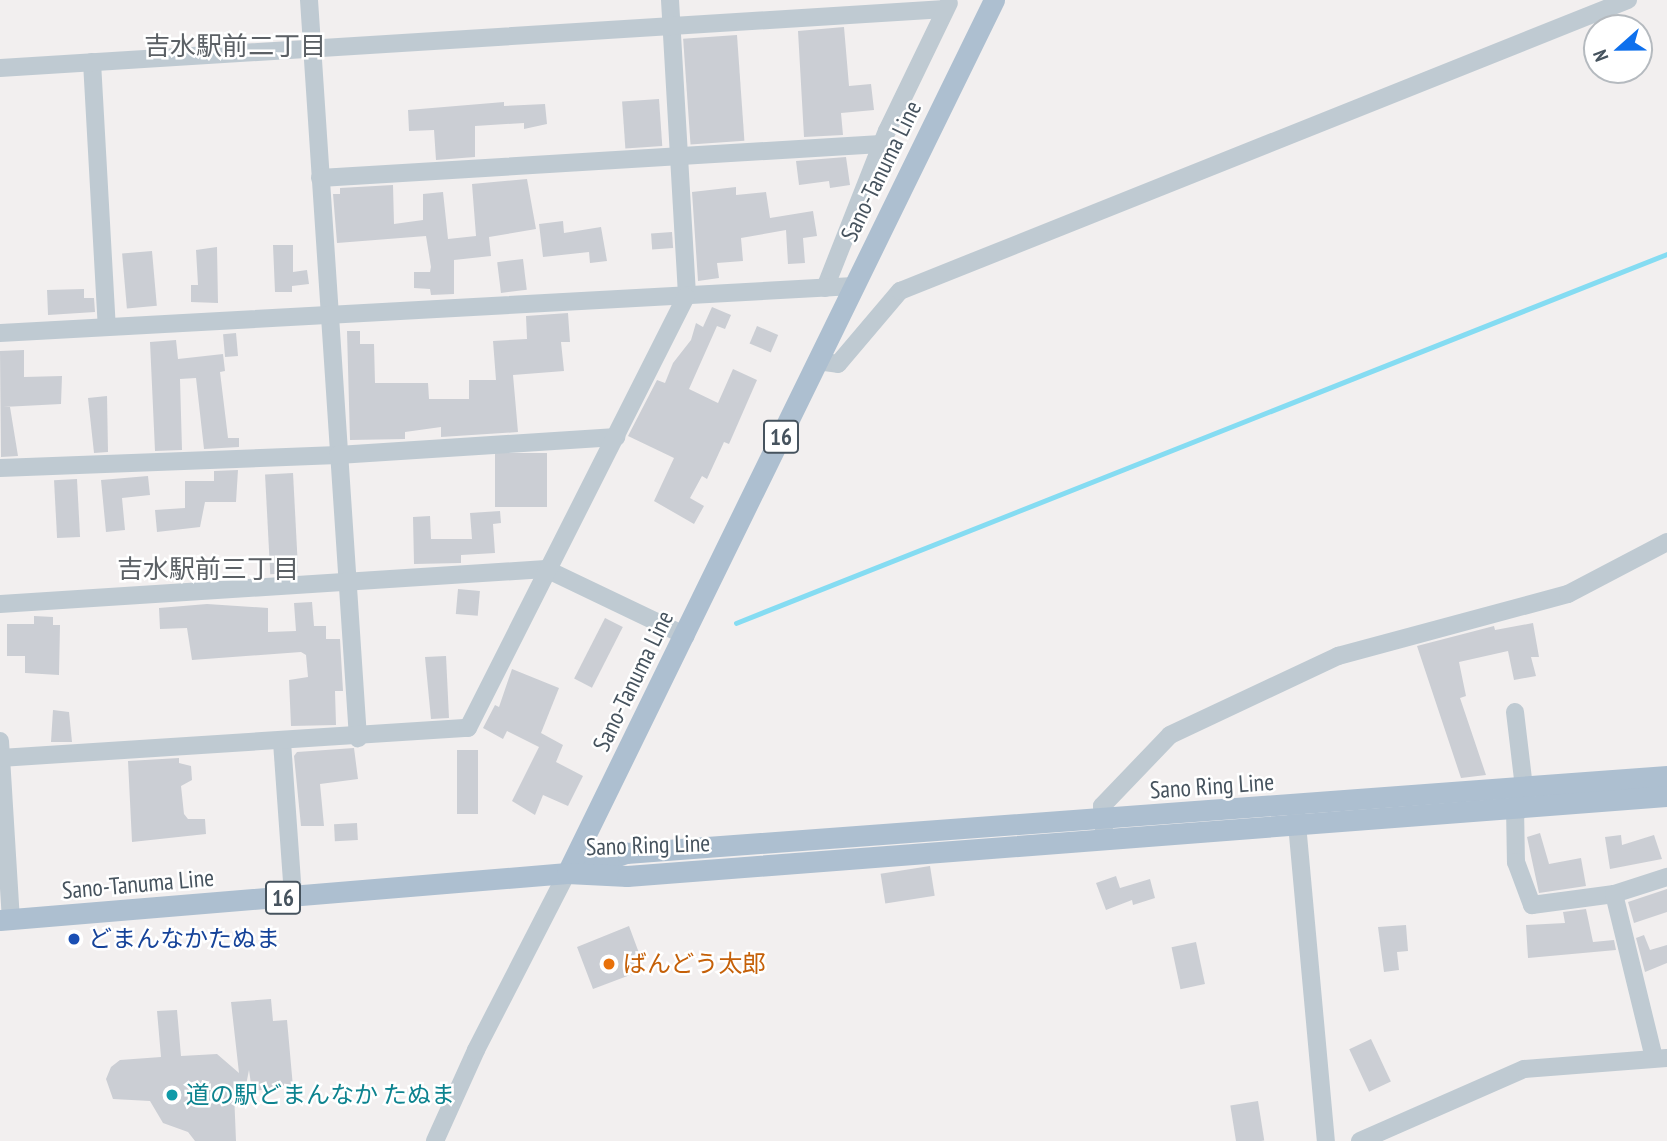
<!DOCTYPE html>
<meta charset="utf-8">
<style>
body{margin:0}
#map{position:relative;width:1667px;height:1141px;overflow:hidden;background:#f2efef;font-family:"PT Sans Narrow","Noto Sans JP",sans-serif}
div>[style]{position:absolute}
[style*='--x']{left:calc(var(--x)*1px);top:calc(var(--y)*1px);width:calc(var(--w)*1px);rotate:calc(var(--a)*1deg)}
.stream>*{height:4.5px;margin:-2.25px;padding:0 2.25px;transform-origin:2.25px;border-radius:2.25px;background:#85dcf2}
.building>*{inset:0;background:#cbced4;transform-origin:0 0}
.minor>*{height:18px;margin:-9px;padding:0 9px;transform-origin:9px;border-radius:9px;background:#bfcad2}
.major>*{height:21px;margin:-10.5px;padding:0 10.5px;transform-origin:10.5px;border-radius:10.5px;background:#adbfd0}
.dots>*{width:19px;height:19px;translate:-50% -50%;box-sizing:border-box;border:4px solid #fff;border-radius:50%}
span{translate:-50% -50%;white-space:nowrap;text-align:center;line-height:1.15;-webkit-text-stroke:5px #fff;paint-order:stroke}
.shield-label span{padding:2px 5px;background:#fff;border:2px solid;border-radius:5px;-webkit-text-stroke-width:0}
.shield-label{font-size:23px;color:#46535e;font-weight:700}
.street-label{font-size:24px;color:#46535e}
.transit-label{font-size:24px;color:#164399}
.left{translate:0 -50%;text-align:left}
.food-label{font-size:24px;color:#c56008}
.culture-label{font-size:24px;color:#0d838f}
.neighbourhood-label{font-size:26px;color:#5b6065}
.north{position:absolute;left:1583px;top:14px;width:70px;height:70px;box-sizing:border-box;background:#fff;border:2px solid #b5babf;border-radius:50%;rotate:249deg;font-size:19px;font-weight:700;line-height:28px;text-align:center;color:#46535e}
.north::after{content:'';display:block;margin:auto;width:24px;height:32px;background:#0e70ed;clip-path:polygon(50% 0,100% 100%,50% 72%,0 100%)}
</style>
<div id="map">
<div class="stream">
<i style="--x:736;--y:623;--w:1001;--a:-21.62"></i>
</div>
<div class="building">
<i style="clip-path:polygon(844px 27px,849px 86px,871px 84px,874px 110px,841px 113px,843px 135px,804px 137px,798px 31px)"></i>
<i style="left:737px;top:35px;width:106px;height:54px;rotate:86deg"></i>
<i style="left:659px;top:99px;width:47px;height:37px;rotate:86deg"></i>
<i style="clip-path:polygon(504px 102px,504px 106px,545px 104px,547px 124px,524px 129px,524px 123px,475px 126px,475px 157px,436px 160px,434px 130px,409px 131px,408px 110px)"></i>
<i style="clip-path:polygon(846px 157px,850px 185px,830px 188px,829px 181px,799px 185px,796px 161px)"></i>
<i style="clip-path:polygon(527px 179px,536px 229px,489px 237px,491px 256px,454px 260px,454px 294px,431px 295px,430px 289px,414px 288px,414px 272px,430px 272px,431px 267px,426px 236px,337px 243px,333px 194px,340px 194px,340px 188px,393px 185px,394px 224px,423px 220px,423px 194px,443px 192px,448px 239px,476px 236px,472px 184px)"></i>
<i style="clip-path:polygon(736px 187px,736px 195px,766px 192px,770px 218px,813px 211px,817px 236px,803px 238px,805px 263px,788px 264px,786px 230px,741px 238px,743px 261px,717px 263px,719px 278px,698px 281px,692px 192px)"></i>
<i style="clip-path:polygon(563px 221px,564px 233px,601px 227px,607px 261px,590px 263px,589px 252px,543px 257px,539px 224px)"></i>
<i style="left:672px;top:232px;width:16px;height:21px;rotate:86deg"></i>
<i style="clip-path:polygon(273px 245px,293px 245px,293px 272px,307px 270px,309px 284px,292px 286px,292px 292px,275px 292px)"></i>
<i style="clip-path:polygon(217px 247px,218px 303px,191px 302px,191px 285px,198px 285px,196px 250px)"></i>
<i style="left:152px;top:251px;width:55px;height:30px;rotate:85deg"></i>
<i style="left:523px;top:259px;width:31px;height:26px;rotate:83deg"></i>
<i style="clip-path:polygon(84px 289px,84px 298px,94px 298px,95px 312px,48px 315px,47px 290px)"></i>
<i style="clip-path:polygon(712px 307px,731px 315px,725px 329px,717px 326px,689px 389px,718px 403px,733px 369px,757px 380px,729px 444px,724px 442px,707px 479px,702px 476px,690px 498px,704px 506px,694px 524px,654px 501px,674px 458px,628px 436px,657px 380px,665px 383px,673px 363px,691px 340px,696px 323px,703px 327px)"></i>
<i style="clip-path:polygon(568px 313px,570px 342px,561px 342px,564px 371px,513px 375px,518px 432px,441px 437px,441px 427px,405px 432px,405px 439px,350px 440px,347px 331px,360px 331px,360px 344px,374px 344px,375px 383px,428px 383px,429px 399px,469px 399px,469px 380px,496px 380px,493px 341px,527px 339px,526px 316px)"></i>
<i style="left:757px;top:326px;width:23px;height:19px;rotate:23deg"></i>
<i style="left:236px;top:333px;width:23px;height:13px;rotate:85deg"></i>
<i style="clip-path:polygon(176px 340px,178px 359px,223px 354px,225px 371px,220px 372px,228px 438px,239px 438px,239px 447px,204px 449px,196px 378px,180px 379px,182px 450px,155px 451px,150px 342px)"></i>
<i style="clip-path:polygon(24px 350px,24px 377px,62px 376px,61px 404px,3px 407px,10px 407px,18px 456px,1px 457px,0 351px)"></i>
<i style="clip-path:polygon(107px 396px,108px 452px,94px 453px,88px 398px)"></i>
<i style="left:547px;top:453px;width:54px;height:52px;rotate:90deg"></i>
<i style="clip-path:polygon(238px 470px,236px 502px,205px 502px,200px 527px,157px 532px,155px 510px,185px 508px,185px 481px,214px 481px,214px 471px)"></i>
<i style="left:293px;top:473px;width:100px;height:28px;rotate:87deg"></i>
<i style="clip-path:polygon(148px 476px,150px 495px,122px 498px,125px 530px,106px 532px,101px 480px)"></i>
<i style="left:77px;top:479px;width:58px;height:23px;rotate:87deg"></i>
<i style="clip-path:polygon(500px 511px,501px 523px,493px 524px,495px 553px,461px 555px,461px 563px,414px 564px,413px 517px,430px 516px,431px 539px,472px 539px,470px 513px)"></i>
<i style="left:458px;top:589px;width:22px;height:25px;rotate:5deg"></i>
<i style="clip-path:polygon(312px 602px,314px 626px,326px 626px,326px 639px,340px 639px,343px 691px,335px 691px,336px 725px,291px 726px,289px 680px,308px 677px,306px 655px,301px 652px,192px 660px,187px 628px,160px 629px,159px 608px,207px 604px,268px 608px,268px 632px,296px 631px,294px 603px)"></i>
<i style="clip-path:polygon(34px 616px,53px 617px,53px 625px,60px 625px,59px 675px,25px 673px,25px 656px,7px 656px,7px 624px,34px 624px)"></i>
<i style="left:605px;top:618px;width:20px;height:68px;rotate:27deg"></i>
<i style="clip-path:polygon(1533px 623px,1539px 657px,1531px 657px,1536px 676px,1514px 680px,1508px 651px,1459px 662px,1466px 696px,1460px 698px,1486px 775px,1461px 778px,1417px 646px,1494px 626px,1495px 630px)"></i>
<i style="clip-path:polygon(446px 656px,449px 718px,431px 719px,425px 657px)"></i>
<i style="clip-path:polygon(512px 669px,559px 688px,541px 733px,563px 745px,556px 762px,583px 776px,568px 806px,543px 795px,535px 815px,512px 801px,539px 747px,507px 731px,503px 739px,483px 728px,495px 705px,499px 707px)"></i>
<i style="clip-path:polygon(53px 710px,69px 712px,72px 742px,51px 742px)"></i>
<i style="clip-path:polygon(354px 748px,358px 779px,320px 784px,324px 826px,301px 826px,294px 756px,297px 752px)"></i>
<i style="left:457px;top:750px;width:21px;height:64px"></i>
<i style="clip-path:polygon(179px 758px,179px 763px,191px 766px,192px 780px,181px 786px,184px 814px,188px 819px,205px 819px,206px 834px,132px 842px,128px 761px)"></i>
<i style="left:357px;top:823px;width:17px;height:23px;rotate:87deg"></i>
<i style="clip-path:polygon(1540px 833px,1549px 864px,1581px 858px,1586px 886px,1539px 893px,1527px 837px)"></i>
<i style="clip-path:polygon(1621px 835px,1622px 845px,1654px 835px,1662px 859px,1610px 869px,1605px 837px)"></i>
<i style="left:930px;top:866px;width:30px;height:50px;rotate:81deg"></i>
<i style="clip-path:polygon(1116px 876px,1120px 888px,1150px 879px,1155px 898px,1133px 905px,1132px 900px,1106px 910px,1096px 883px)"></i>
<i style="clip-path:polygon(1667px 889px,1667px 912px,1634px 923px,1628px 902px)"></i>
<i style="clip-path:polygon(1586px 909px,1593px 942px,1614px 940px,1616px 950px,1528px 958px,1526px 925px,1565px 923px,1563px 912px)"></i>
<i style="clip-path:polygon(1406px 925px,1408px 951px,1397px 952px,1399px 970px,1384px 972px,1378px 927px)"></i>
<i style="clip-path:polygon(629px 926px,639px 953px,631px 956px,638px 972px,593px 989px,577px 947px)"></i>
<i style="clip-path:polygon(1644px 935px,1650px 950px,1667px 945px,1667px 963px,1645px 972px,1636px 938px)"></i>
<i style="left:1196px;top:942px;width:43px;height:25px;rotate:78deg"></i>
<i style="clip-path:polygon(271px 999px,273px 1021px,287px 1020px,293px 1087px,252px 1091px,249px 1070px,244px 1095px,234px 1092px,236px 1141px,195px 1141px,188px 1132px,163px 1123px,150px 1101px,113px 1099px,106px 1079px,111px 1067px,120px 1060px,161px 1057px,157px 1011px,177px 1010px,181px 1056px,217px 1054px,239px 1073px,231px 1002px)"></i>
<i style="left:1371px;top:1039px;width:47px;height:24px;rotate:65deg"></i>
<i style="left:1258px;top:1101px;width:40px;height:28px;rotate:81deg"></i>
</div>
<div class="minor">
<i style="--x:309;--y:0;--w:740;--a:86.2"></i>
<i style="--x:670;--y:0;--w:296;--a:86.7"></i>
<i style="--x:92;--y:62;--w:265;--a:86.8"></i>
<i style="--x:0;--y:68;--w:947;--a:-3.57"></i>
<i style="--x:320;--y:178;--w:562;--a:-3.47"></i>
<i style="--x:825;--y:288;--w:169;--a:-68.5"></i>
<i style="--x:887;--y:131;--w:142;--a:-64.2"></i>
<i style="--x:0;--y:333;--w:855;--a:-3.15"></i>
<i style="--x:817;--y:361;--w:21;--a:8"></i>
<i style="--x:838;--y:364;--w:96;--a:-49.7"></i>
<i style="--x:900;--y:291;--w:784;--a:-21.79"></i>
<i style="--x:0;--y:468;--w:338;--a:-2.2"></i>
<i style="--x:338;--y:455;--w:279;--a:-3.7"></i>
<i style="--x:0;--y:604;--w:547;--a:-3.67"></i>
<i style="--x:546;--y:569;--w:155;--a:25.6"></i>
<i style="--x:1515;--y:712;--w:76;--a:83.2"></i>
<i style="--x:1524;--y:787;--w:22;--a:114"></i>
<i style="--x:1515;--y:807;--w:55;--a:89"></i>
<i style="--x:1516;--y:862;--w:46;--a:69.6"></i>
<i style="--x:1532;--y:905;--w:83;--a:-7.6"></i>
<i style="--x:1614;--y:894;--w:56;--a:-17.8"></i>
<i style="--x:0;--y:741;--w:179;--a:86.5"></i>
<i style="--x:282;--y:742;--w:155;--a:85.9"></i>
<i style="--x:0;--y:758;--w:469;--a:-3.7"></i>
<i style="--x:468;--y:728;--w:483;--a:-63.2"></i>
<i style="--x:1296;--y:813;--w:329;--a:84.8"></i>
<i style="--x:1104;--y:829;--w:23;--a:-95"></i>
<i style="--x:1102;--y:806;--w:98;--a:-46.2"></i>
<i style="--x:1170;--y:735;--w:186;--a:-25.2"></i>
<i style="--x:1338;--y:656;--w:238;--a:-15.1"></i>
<i style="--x:1568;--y:594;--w:112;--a:-27.7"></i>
<i style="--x:1614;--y:894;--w:169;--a:76.3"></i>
<i style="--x:435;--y:1141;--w:100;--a:-65.7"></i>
<i style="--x:476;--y:1050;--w:199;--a:-62.8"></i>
<i style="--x:1360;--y:1141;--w:179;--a:-23.7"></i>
<i style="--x:1524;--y:1069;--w:143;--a:-4.4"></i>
</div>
<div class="major">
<i style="--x:579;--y:869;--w:50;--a:-18.8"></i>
<i style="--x:626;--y:853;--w:1044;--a:-4.23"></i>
<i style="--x:567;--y:873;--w:972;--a:-63.94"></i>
<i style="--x:0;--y:920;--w:569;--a:-4.74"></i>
<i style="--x:567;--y:873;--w:60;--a:2.9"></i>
<i style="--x:627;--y:876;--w:1043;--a:-4.4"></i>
</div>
<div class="dots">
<i style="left:74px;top:939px;background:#1a4fb4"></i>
<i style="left:609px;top:964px;background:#e8710a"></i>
<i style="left:172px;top:1095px;background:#0f9aa8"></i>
</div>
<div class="shield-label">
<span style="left:781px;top:437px">16</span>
<span style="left:283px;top:898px">16</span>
</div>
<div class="street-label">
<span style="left:881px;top:171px;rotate:-64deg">Sano-Tanuma Line</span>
<span style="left:633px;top:681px;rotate:-64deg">Sano-Tanuma Line</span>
<span style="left:1212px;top:786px;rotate:-4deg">Sano Ring Line</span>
<span style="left:648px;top:845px;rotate:-2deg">Sano Ring Line</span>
<span style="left:138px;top:884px;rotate:-5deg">Sano-Tanuma Line</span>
</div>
<div class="transit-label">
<span class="left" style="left:88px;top:939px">どまんなかたぬま</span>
</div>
<div class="food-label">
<span class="left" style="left:623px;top:964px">ばんどう太郎</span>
</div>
<div class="culture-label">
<span class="left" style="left:186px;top:1095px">道の駅どまんなか たぬま</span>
</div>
<div class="neighbourhood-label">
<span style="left:235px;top:46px">吉水駅前二丁目</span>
<span style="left:208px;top:569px">吉水駅前三丁目</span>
</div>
<div class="north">N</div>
</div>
